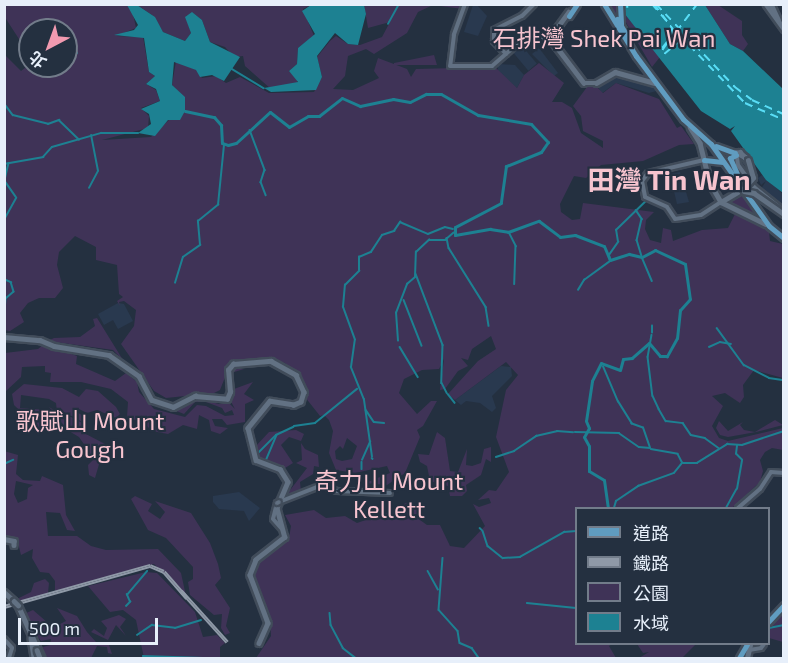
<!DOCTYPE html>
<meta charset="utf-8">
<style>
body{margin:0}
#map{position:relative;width:788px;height:663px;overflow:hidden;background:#243040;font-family:"Exo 2","Noto Sans TC",sans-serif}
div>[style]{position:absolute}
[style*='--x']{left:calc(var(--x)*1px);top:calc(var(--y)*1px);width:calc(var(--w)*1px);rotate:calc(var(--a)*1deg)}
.built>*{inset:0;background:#29394f;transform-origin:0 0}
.green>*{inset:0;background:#3f3357}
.water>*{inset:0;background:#1d8192}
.stream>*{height:1.5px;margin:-0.75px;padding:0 0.75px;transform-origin:0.75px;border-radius:0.75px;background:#1d8192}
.canal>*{height:3px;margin:-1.5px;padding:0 1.5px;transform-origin:1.5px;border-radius:1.5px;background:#1d8192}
.ferry>*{height:1.5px;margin-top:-0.75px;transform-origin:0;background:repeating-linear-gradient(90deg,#58ddf6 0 8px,transparent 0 14px)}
.roads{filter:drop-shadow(2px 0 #414c5a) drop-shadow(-2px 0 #414c5a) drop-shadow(0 2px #414c5a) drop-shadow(0 -2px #414c5a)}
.tertiary>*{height:4px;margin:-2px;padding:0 2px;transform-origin:2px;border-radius:2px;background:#627183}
.secondary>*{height:4.5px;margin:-2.25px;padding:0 2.25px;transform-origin:2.25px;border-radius:2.25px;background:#627183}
.primary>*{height:5px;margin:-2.5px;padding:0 2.5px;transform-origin:2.5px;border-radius:2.5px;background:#609cc0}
.rail>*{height:4px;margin-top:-2px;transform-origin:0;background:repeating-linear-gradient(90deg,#243040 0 4.5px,#8f99a7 0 9px);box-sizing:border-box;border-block:2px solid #8f99a7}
.bridges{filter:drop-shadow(2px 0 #414c5a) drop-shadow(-2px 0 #414c5a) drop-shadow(0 2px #414c5a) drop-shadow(0 -2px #414c5a)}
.tertiary-bridge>*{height:4px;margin:-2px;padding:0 2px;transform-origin:2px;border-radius:2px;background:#627183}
.secondary-bridge>*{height:4.5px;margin:-2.25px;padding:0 2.25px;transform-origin:2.25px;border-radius:2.25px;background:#627183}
span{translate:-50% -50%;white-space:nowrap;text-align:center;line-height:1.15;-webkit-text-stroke:4.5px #243040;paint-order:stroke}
.quarter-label{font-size:24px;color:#f7c4cf}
.district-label{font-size:27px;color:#f7c4cf;font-weight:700}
.frame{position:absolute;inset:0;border:6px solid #e7effa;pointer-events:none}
.legend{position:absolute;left:575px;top:507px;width:195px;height:138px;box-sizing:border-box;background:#243040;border:2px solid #727c8a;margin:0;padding:8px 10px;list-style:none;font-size:18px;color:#e7effa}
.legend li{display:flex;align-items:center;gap:12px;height:30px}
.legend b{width:30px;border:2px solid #727c8a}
.north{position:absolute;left:18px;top:18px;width:60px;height:60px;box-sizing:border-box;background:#243040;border:2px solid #727c8a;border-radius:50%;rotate:221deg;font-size:16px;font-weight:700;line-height:24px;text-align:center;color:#e7effa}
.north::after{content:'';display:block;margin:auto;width:21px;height:27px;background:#f19ab0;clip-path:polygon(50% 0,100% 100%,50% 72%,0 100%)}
.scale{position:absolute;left:18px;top:618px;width:140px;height:27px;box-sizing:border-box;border:3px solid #e7effa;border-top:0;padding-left:8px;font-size:18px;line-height:21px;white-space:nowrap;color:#e7effa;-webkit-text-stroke:4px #243040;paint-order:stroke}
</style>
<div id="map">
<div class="built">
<i style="clip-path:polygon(473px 5px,477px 5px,487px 16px,478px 36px,464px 32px)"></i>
<i style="left:522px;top:46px;width:23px;height:11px;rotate:50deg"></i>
<i style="clip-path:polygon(539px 48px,558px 73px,554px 76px,532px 54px)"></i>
<i style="clip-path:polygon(498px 64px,515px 65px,524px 75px,517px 88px,498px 72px)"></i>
<i style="clip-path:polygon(616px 74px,655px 85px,660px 90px,649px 93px,616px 83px,602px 93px,597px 86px)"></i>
<i style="clip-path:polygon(610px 170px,615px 182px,601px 190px,591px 185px,588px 180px,596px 172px)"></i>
<i style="clip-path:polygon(680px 172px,689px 202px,677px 204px,670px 174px)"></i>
<i style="clip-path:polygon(762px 175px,783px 194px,783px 208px,761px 189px,766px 181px,761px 185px,758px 178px)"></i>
<i style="clip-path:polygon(118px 303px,124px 304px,133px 321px,118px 329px,113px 320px,104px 325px,98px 314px)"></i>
<i style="clip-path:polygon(501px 366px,511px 367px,512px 376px,492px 396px,496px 408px,492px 412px,480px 403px,466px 401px,461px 405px,455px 400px)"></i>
<i style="clip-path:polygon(239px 492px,260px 508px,249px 521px,244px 511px,219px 509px,213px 502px,213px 496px)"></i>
</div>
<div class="green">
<i style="clip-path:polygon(evenodd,460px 4px,463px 9px,433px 5px,418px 12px,407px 33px,374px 54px,366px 49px,348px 56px,345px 76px,333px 89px,353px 90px,379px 78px,374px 71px,378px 58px,407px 69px,411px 77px,416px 69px,495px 67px,517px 88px,524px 75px,539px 63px,564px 83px,552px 102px,562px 102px,572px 108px,581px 133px,603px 148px,603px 141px,583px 131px,581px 116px,573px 106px,587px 87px,597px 87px,603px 93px,616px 83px,659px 99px,677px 128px,681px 126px,694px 144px,679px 145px,643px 161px,601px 165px,586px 178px,574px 176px,560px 204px,561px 212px,572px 220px,580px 219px,583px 203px,654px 212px,646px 220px,645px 229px,650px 240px,661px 243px,663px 228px,671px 230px,673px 241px,702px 230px,728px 228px,735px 214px,759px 222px,769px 232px,770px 241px,783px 244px,783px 378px,754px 370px,743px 385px,744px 397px,740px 403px,725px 393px,712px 396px,723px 406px,712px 426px,719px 438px,728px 441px,783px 428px,783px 450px,772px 448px,765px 452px,760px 460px,763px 471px,760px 482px,732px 508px,576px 508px,576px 644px,612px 644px,609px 646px,616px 658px,256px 658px,271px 636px,270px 618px,254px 587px,253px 572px,260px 560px,289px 538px,291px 526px,285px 515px,314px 510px,326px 518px,345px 516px,357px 523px,403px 507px,405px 503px,417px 507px,420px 520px,427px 525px,440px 525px,450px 546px,464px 548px,485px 526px,473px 504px,479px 507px,491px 503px,489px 498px,478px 500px,489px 490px,496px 491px,509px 472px,496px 437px,506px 390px,518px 375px,506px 362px,455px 400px,448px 394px,478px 361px,496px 349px,491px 336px,472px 349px,468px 360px,461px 358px,468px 366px,458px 371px,445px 389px,440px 390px,444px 359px,439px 369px,422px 370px,404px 379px,399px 393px,417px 414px,431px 401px,437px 401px,423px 426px,417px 430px,420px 437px,405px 473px,387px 485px,365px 483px,390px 473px,387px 466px,355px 473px,336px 470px,329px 453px,333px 431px,329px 420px,324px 415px,320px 416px,305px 397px,303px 380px,285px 363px,257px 358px,231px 362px,220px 390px,214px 393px,166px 398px,154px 391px,121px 344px,134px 326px,136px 310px,124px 301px,119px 302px,120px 306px,117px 301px,123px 297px,119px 294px,117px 265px,96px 260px,96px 247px,75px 236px,59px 252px,57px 265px,63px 288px,55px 298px,39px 298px,28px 303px,20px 313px,24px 322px,10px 331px,5px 330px,4px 54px,21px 71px,30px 64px,66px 66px,66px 30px,30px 30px,30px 56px,6px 19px,5px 5px,127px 5px,132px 9px,136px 28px,116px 36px,143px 37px,149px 72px,155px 76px,146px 84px,156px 90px,160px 101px,141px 108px,149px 116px,148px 128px,102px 140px,151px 137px,170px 119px,181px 117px,185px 99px,172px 85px,176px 61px,197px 70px,202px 78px,216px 76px,226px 83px,240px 77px,269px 93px,314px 92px,322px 77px,317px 57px,330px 41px,336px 36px,348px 44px,360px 45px,382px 37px,390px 22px,368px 28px,364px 5px,460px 4px,347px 438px,357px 446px,352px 459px,342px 461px,336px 459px,335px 451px,340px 446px,343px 449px,347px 438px)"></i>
<i style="clip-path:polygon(137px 5px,311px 5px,303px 9px,314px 36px,298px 48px,297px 64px,289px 71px,297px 78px,297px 84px,271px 89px,245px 66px,243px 56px,234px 57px,225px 47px,210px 42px,202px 20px,193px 13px,186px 16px,191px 33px,185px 41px,163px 32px,152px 15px)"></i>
<i style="clip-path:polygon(609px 5px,624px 5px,624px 13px,660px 57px,652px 67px,624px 19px,619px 20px)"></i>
<i style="clip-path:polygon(705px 5px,718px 5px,742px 21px,742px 35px,748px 44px,743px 51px,730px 44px)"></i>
<i style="clip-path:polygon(434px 55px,437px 65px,394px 65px,394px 63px)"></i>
<i style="clip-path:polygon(741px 193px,744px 193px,761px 218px,727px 203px)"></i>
<i style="clip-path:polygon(97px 318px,123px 360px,113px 350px,48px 341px,54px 338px,80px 337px,95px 326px,93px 319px)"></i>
<i style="clip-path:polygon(44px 344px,77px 356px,76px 364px,115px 381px,126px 373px,137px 382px,139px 392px,154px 409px,185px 417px,197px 405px,206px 406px,225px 416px,234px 415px,232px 410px,225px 413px,222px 408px,206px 402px,195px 402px,184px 414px,169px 408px,182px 407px,196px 398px,219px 404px,228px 402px,235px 409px,230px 400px,229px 372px,233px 369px,244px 369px,231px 373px,234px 389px,253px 382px,244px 394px,254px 400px,245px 404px,245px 422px,227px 425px,222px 419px,212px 419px,215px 426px,228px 428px,220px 434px,211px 431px,209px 420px,199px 415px,197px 429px,183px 425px,168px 434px,152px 431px,144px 423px,127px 417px,128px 402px,111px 389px,81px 382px,50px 382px,51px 373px,45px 372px,45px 366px,22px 367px,21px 377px,5px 392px,5px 353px,38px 349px)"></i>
<i style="clip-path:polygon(24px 384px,62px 388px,79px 397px,86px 389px,98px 391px,116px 407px,120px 414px,116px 418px,97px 410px,87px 413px,79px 409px,77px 412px,86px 418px,84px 423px,72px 416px,53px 412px,49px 407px,57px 412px,56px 403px,49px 399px,21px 395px,20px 408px,47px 410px,55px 415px,71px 417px,84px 424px,82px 432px,105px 444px,95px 478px,89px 475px,88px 465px,94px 459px,79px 437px,57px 424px,42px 432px,14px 405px,12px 394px)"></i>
<i style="clip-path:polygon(775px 420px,783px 425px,756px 432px,728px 437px,720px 435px,716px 428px,719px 421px,728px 431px,743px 422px,740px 425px,744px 430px,755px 432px)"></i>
<i style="clip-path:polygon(296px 430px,304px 434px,301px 441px,289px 437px,281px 445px,293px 463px,285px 468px,258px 460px,255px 447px,269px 432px)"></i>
<i style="clip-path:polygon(437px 432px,445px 438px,450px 471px,458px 472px,467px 449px,466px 465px,472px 466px,481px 463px,484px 449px,491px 447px,491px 462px,486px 459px,481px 475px,466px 485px,467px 491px,462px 496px,450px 496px,448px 486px,430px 481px,427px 466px,420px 462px,418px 454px,429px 455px)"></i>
<i style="clip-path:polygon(301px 443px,305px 449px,318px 455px,319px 467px,314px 466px,313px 474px,300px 482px,301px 492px,284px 498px,307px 468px,296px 463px,302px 460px)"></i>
<i style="clip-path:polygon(evenodd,4px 451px,18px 455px,16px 474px,23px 480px,40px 481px,42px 476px,63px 485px,66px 515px,75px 531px,67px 530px,60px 513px,46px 512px,48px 536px,77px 536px,91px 546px,106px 550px,158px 549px,181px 573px,186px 596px,154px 564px,55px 591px,55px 581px,49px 573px,40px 572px,32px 558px,33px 549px,21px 555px,17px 539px,5px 536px,4px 451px,16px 481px,33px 485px,28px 488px,27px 499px,18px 503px,14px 494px,16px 481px)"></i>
<i style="clip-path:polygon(135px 496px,152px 504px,148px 511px,160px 519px,165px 512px,155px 501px,191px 513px,210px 543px,218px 564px,221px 578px,215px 585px,230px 608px,226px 626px,230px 633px,225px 635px,221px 628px,222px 614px,214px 615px,190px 595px,188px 582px,193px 579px,193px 567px,166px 538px,148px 530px,131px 499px)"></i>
<i style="clip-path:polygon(146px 572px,157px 573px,195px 612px,203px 637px,217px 635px,225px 643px,220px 647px,220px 658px,144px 658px,136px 620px,123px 610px,110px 612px,88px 586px)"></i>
<i style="clip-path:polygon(45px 579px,49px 583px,48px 593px,18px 603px,15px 600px,31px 592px,34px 583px)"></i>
<i style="clip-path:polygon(57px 608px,77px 616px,87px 632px,96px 642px,109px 645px,112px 654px,108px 653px,107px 647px,97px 646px,91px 658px,45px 658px,43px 647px,50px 645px,51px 639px,41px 641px,26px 622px,24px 614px,33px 610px,48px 623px,58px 625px,66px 621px)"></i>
<i style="clip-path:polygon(783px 608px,783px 642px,769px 638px,769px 624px)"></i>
<i style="clip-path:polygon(119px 615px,126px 619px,120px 627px,126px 636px,116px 625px,108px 640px,91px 632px,94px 629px,104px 636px,107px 628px,101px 621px)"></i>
<i style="clip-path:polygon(637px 644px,696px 644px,682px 658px,639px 658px,649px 652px,643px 653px)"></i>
</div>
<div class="water">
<i style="clip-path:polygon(127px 5px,137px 5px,155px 17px,163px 32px,185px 41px,191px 33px,185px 17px,192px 12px,202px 20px,210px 42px,240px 57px,224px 81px,212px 75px,200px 77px,196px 70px,174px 62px,172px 85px,185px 97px,185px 111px,180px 120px,168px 120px,155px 136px,138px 133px,151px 124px,149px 114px,141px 109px,160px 101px,156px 89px,146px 84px,155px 76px,149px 72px,144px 38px,114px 35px,134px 30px,138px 25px)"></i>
<i style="clip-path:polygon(311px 5px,364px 5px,366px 14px,358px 45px,348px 44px,335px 33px,317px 56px,322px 77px,316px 90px,271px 92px,264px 88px,298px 82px,289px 71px,297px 64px,298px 48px,315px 34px,302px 11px)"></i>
<i style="clip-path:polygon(624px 5px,705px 5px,730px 44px,743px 51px,783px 89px,783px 193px,766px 180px,731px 131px,735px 126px,730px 129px,701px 111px,624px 13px)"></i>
</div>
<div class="stream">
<i style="--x:388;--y:24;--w:23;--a:-61"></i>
<i style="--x:66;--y:52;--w:11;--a:5"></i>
<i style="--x:232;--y:69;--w:37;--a:31"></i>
<i style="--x:4;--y:103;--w:15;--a:53"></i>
<i style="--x:13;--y:115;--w:36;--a:14"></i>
<i style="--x:48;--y:124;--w:12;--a:-20"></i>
<i style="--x:59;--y:120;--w:28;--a:44"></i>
<i style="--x:250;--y:130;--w:43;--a:69.4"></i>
<i style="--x:265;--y:170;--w:13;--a:108"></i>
<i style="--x:261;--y:182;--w:14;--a:69"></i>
<i style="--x:9;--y:163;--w:18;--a:103"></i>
<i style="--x:5;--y:181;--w:19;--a:55"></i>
<i style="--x:4;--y:164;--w:40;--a:-10"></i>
<i style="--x:43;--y:157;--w:13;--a:-48"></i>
<i style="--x:52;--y:147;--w:51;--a:-15.9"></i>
<i style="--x:101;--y:133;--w:37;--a:0"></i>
<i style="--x:89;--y:188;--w:19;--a:-62"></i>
<i style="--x:98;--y:171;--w:36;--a:-101"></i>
<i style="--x:636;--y:210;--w:11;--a:56"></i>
<i style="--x:642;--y:219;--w:22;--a:103"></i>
<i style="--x:637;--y:240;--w:17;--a:73"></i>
<i style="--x:4;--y:220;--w:25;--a:-61"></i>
<i style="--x:509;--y:232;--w:16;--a:63"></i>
<i style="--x:516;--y:246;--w:38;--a:92"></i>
<i style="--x:447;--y:238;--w:10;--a:79"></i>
<i style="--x:449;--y:248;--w:70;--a:57.9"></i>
<i style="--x:486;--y:307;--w:19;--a:81"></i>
<i style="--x:642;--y:257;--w:26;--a:67"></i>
<i style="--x:416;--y:274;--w:76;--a:69.2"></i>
<i style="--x:443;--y:345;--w:38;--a:92"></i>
<i style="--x:442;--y:383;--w:11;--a:63"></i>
<i style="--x:4;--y:279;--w:8;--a:23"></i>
<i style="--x:11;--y:282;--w:10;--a:73"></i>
<i style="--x:14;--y:292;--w:11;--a:139"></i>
<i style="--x:6;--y:299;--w:12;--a:95"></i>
<i style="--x:175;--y:283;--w:27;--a:-73"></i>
<i style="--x:183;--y:257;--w:21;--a:-35"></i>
<i style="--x:200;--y:245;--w:24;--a:-95"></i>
<i style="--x:198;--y:221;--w:26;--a:-39"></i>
<i style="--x:218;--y:205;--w:60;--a:-84.3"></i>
<i style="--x:578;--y:290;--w:12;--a:-59"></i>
<i style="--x:584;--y:280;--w:32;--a:-36"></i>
<i style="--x:610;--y:261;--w:6;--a:-99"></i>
<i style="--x:609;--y:255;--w:16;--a:-55"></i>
<i style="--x:618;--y:242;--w:12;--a:-99"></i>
<i style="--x:616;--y:230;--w:40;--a:-44"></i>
<i style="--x:404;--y:300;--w:49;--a:68.6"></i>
<i style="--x:717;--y:328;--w:46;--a:53.9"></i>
<i style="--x:744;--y:365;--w:28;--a:27"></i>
<i style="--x:769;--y:378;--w:15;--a:8"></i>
<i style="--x:652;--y:333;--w:7;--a:-90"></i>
<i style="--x:652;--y:335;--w:22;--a:100"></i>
<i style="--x:648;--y:357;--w:39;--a:83"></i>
<i style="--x:653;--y:396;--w:14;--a:65"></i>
<i style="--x:659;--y:409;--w:14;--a:60"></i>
<i style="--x:666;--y:421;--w:17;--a:7"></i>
<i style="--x:683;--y:423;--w:14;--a:56"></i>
<i style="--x:691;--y:435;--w:14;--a:12"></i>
<i style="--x:705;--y:438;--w:17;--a:36"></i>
<i style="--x:398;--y:341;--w:28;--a:-94"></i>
<i style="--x:396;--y:313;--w:31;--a:-69"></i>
<i style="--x:407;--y:284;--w:11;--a:-41"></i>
<i style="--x:415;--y:277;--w:25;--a:-88"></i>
<i style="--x:416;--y:252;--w:18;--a:-43"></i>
<i style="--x:429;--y:240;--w:16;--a:0"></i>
<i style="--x:445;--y:240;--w:11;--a:-41"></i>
<i style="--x:400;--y:347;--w:35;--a:59"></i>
<i style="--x:709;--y:347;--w:12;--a:-24"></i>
<i style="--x:720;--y:342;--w:11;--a:10"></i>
<i style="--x:448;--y:394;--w:11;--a:52"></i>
<i style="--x:366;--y:410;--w:14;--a:56"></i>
<i style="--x:374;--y:422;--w:10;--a:6"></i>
<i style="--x:294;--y:426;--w:21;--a:-8"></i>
<i style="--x:315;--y:423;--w:54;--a:-39"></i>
<i style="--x:575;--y:432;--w:44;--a:1.3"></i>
<i style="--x:619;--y:433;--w:24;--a:35"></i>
<i style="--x:639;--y:447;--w:11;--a:5"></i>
<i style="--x:650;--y:448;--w:21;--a:-109"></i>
<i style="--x:643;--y:428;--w:12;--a:-160"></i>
<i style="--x:632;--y:424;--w:26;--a:-122"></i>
<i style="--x:618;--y:402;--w:38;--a:-113"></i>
<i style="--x:651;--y:449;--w:27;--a:10"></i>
<i style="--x:678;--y:454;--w:9;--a:63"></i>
<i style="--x:259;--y:452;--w:24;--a:-45"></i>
<i style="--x:276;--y:435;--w:19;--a:-25"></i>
<i style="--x:372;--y:457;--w:58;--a:-98"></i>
<i style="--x:364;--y:400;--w:35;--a:-112"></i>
<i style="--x:351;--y:367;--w:27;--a:-82"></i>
<i style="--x:355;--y:340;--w:35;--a:-110"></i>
<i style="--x:343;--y:307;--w:22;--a:-85"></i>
<i style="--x:345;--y:285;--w:20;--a:-45"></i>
<i style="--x:359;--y:271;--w:14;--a:-90"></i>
<i style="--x:359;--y:257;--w:13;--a:-23"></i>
<i style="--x:371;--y:252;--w:20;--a:-57"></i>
<i style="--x:382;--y:235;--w:13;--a:-18"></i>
<i style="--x:394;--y:231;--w:11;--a:-56"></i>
<i style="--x:400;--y:222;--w:30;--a:23"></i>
<i style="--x:428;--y:234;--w:18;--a:-22"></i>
<i style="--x:445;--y:227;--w:8;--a:14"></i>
<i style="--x:496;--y:457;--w:19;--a:-18"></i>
<i style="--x:514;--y:451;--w:27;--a:-34"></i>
<i style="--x:536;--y:436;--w:22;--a:-13"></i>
<i style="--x:557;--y:431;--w:16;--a:4"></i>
<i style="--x:372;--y:458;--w:1;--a:45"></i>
<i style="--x:266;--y:460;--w:26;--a:-67"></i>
<i style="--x:362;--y:460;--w:20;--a:-66"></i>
<i style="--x:362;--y:462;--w:7;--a:90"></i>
<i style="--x:683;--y:463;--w:14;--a:0"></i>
<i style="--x:697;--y:463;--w:36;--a:-32"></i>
<i style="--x:727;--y:444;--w:15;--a:4"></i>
<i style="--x:742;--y:445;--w:44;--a:-18.4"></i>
<i style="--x:4;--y:464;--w:10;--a:-24"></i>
<i style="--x:737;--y:489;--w:29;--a:-80"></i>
<i style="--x:742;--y:460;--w:8;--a:-135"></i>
<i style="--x:736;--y:454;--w:8;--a:-83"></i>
<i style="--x:614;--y:508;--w:7;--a:-74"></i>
<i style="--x:616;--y:501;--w:27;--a:-34"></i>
<i style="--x:638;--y:486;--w:38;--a:-20"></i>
<i style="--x:674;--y:473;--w:13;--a:-51"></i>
<i style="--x:726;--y:508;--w:21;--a:-61"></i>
<i style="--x:480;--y:528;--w:3;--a:45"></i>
<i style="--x:483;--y:531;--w:16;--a:72"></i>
<i style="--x:488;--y:546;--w:19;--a:39"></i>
<i style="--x:503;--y:558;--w:17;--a:-3"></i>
<i style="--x:520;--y:557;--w:51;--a:-29.6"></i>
<i style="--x:564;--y:532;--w:12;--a:-5"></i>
<i style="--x:443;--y:558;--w:52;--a:94.4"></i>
<i style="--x:439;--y:610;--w:28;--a:48"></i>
<i style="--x:458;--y:631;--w:12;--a:81"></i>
<i style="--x:460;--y:643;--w:13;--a:23"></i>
<i style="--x:472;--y:648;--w:12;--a:55"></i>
<i style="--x:428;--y:571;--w:21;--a:61"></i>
<i style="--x:527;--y:603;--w:49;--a:5.8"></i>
<i style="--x:126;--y:606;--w:6;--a:-45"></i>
<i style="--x:130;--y:602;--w:8;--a:-113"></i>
<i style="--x:127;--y:595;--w:31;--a:-50"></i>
<i style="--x:330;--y:613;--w:12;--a:85"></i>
<i style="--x:331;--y:625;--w:26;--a:62"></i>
<i style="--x:343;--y:648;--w:16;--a:38"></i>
<i style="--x:769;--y:628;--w:15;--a:-11"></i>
<i style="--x:137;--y:635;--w:18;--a:-34"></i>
<i style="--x:152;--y:625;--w:23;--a:7"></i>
<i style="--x:175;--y:628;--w:27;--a:-17"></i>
<i style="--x:143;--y:656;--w:60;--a:1.9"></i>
</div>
<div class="canal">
<i style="--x:185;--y:111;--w:30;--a:12"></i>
<i style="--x:214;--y:117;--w:11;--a:49"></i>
<i style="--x:221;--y:125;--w:18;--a:87"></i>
<i style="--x:222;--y:143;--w:6;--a:18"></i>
<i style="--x:228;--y:145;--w:8;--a:-14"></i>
<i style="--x:236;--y:143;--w:46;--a:-42.4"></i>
<i style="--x:270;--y:112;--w:24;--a:38"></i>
<i style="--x:289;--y:127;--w:22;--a:-30"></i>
<i style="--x:308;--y:116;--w:11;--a:0"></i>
<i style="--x:319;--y:116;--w:29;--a:-38"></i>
<i style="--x:342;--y:98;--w:20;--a:24"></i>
<i style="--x:360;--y:106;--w:34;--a:-12"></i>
<i style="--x:393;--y:99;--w:17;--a:10"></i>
<i style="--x:410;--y:102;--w:18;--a:-27"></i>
<i style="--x:426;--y:94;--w:15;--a:0"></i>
<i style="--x:441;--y:94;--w:43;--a:29.6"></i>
<i style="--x:478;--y:115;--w:54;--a:9.6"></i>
<i style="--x:531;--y:124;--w:25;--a:47"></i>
<i style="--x:548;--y:142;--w:12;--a:125"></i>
<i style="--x:541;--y:152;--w:38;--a:158"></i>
<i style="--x:506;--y:166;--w:37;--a:98"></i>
<i style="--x:501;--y:203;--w:52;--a:152.4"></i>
<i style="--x:455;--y:227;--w:8;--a:90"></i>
<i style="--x:455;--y:235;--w:36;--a:-10"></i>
<i style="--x:490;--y:229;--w:18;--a:9"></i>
<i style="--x:508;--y:232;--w:33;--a:-20"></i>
<i style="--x:539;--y:221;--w:26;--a:37"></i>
<i style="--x:560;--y:237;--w:15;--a:-8"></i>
<i style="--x:575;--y:235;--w:31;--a:21"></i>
<i style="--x:604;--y:246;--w:15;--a:67"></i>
<i style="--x:610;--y:260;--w:20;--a:-18"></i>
<i style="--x:629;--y:254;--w:13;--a:13"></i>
<i style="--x:642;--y:257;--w:15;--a:-28"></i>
<i style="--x:655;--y:250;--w:33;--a:25"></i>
<i style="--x:685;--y:264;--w:35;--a:82"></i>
<i style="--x:690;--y:299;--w:15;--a:132"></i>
<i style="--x:680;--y:310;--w:28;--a:96"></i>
<i style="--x:677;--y:338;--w:21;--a:119"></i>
<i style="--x:667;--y:356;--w:7;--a:180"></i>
<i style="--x:660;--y:356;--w:17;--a:-130"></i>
<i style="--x:649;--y:343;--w:23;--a:139"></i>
<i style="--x:632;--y:358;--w:9;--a:174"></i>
<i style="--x:623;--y:359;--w:11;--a:105"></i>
<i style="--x:620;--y:370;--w:20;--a:-160"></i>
<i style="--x:601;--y:363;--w:20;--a:117"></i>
<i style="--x:592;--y:381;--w:40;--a:98.5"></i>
<i style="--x:586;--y:421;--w:8;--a:67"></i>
<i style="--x:589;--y:428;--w:10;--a:119"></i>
<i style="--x:584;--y:437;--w:10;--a:61"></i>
<i style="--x:589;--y:446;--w:25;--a:90"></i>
<i style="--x:589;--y:471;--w:17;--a:31"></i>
<i style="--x:604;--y:480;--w:28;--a:82"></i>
</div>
<div class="ferry">
<i style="--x:652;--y:4;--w:29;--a:49"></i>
<i style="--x:671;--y:26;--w:8;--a:76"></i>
<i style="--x:673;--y:34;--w:10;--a:114"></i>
<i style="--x:654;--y:4;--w:35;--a:53"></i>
<i style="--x:675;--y:32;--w:23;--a:124"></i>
<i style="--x:656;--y:4;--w:115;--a:46.4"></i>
<i style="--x:735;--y:87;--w:21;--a:37"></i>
<i style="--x:752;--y:100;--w:35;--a:24"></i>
<i style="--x:627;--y:8;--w:4;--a:-90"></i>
<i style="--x:676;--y:32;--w:35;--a:-53"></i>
<i style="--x:662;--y:48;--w:14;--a:-51"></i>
<i style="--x:664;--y:54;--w:17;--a:-40"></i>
<i style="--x:677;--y:43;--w:12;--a:9"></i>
<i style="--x:689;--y:45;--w:81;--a:46"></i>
<i style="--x:745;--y:103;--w:43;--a:23.6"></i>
</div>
<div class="roads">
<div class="tertiary">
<i style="--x:465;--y:4;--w:33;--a:110"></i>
<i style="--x:454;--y:35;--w:31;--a:97"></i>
<i style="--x:450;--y:66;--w:42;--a:0"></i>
<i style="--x:492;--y:66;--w:29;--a:-41"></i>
<i style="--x:514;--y:47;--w:40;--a:-18.9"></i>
<i style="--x:506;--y:54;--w:18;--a:-133"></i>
<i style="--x:494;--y:41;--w:11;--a:-90"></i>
<i style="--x:494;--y:30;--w:31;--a:-27"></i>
<i style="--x:522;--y:16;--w:17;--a:-45"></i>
<i style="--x:737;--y:157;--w:8;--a:83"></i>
<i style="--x:738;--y:165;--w:27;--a:54"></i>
<i style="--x:754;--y:187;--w:38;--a:39"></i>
<i style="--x:704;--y:160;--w:57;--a:166.9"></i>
<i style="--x:648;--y:173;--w:10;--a:127"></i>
<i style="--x:642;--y:181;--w:16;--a:79"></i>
<i style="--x:645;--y:197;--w:24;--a:24"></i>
<i style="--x:667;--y:207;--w:14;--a:56"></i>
<i style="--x:675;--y:219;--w:26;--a:-9"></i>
<i style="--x:701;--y:215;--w:24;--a:-33"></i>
<i style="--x:279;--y:502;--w:46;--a:-21.6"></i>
<i style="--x:322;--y:485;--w:16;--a:22"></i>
<i style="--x:337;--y:491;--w:53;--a:2.2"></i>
<i style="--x:277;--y:503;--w:16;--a:104"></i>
<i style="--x:273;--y:519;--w:13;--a:48"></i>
<i style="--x:738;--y:508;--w:29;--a:-41"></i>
<i style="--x:760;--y:489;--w:20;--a:-57"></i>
<i style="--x:771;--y:472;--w:13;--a:4"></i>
<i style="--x:4;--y:639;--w:12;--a:48"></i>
<i style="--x:12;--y:648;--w:10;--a:107"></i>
<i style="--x:749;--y:650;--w:12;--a:-9"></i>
<i style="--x:761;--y:648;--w:5;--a:-53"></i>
</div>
<div class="secondary">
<i style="--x:766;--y:4;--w:31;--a:54"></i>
<i style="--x:771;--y:4;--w:17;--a:65"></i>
<i style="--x:569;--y:12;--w:32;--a:126"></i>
<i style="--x:550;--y:38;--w:56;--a:52.9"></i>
<i style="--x:584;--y:83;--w:12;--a:0"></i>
<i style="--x:596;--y:83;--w:22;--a:-30"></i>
<i style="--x:615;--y:72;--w:41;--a:15.4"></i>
<i style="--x:690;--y:127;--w:19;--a:58"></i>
<i style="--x:700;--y:143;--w:41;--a:76"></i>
<i style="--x:710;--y:183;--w:22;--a:60"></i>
<i style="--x:721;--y:202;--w:50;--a:26.1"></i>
<i style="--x:746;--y:158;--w:11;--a:-153"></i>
<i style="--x:736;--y:153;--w:4;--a:-14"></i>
<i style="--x:740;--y:152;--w:7;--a:45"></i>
<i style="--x:745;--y:157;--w:5;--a:53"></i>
<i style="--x:721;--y:202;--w:26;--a:-31"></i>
<i style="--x:4;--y:337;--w:36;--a:5"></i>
<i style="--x:40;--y:340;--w:15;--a:23"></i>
<i style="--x:54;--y:346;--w:56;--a:9.3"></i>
<i style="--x:109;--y:355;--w:37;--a:35"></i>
<i style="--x:139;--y:376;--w:27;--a:62"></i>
<i style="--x:152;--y:400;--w:22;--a:18"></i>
<i style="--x:173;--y:407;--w:25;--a:-27"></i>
<i style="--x:195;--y:396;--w:32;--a:5"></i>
<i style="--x:227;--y:399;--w:8;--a:-67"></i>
<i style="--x:230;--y:392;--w:22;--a:-95"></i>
<i style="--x:228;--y:370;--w:8;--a:-50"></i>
<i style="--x:233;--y:364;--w:38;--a:-5"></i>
<i style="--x:271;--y:361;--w:29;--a:29"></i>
<i style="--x:296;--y:375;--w:19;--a:65"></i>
<i style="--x:304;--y:392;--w:10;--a:107"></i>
<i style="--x:301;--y:402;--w:8;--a:157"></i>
<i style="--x:294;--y:405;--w:24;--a:-171"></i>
<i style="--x:270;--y:401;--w:35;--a:129"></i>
<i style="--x:248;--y:428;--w:33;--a:76"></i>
<i style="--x:256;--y:460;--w:26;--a:21"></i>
<i style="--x:280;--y:469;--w:15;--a:58"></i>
<i style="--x:288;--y:482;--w:28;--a:113"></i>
<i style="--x:277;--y:508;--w:30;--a:75"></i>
<i style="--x:285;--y:537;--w:37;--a:142"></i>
<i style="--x:256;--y:560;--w:16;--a:112"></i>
<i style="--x:250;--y:575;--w:51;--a:69.4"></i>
<i style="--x:268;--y:623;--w:22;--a:114"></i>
<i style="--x:4;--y:539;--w:10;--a:11"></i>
<i style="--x:14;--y:541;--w:4;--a:90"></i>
<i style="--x:4;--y:592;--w:13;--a:42"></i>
<i style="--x:18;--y:605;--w:58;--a:65.6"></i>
<i style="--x:31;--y:638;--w:20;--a:81"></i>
<i style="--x:747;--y:658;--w:13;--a:-77"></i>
</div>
<div class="primary">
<i style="--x:604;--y:4;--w:61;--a:58.4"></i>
<i style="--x:636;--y:56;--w:79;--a:53.3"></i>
<i style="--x:683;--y:119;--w:38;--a:42"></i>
<i style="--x:711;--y:144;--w:100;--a:54.7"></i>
<i style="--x:769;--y:226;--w:19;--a:39"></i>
<i style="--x:620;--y:4;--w:20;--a:87"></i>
<i style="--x:569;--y:16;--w:14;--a:-56"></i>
<i style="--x:617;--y:19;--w:23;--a:59"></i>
<i style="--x:716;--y:146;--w:20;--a:20"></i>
<i style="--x:736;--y:155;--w:7;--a:153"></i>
<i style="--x:730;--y:158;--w:22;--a:66"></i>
<i style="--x:704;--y:160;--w:19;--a:6"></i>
<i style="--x:768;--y:622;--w:23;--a:-47"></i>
<i style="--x:739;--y:658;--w:16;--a:-60"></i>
</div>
</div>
<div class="rail">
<i style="--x:181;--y:591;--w:69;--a:48"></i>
<i style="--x:4;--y:607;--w:152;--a:-15.7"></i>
<i style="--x:150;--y:566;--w:15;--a:23"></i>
<i style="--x:164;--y:572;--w:35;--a:49"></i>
</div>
<div class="bridges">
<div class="tertiary-bridge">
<i style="--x:277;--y:503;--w:2;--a:-27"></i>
</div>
<div class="secondary-bridge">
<i style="--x:743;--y:189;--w:15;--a:-48"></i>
<i style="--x:753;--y:178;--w:18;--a:-106"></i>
<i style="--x:744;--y:191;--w:10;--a:11"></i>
<i style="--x:754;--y:193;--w:37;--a:35"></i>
<i style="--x:14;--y:601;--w:6;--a:45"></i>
<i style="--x:37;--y:650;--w:9;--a:69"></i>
</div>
</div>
<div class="quarter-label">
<span style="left:604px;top:38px">石排灣 Shek Pai Wan</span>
<span style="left:90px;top:435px">歌賦山 Mount<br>Gough</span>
<span style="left:389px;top:495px">奇力山 Mount<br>Kellett</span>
</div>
<div class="district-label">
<span style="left:669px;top:180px">田灣 Tin Wan</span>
</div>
<div class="frame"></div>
<ul class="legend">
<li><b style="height:8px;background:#609cc0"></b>道路</li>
<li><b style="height:8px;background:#8f99a7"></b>鐵路</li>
<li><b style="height:16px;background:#3f3357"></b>公園</li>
<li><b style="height:16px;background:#1d8192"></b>水域</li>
</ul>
<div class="north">北</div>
<div class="scale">500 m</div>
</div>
